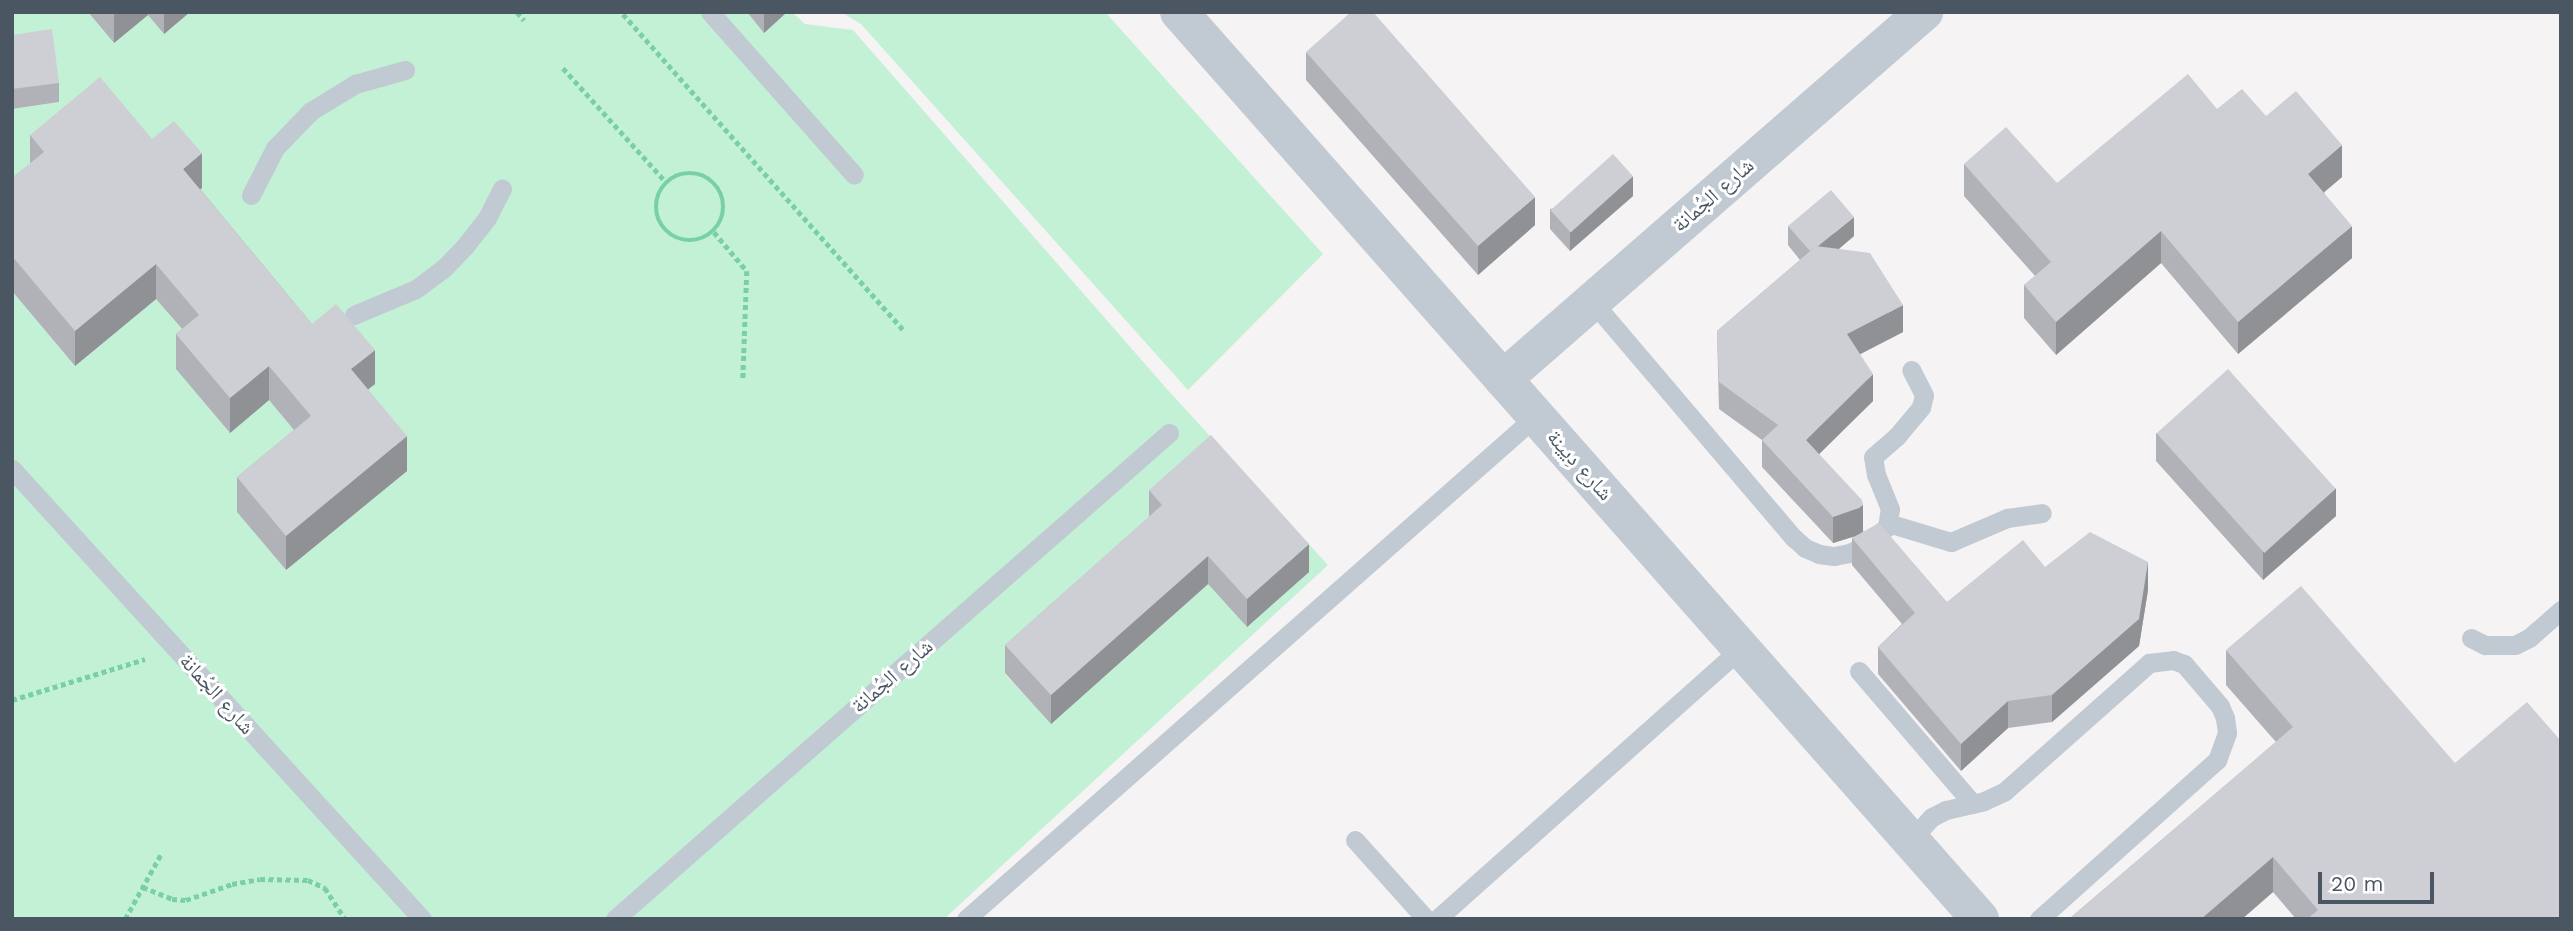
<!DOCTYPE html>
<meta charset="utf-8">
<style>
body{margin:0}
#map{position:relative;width:2573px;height:931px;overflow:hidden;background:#f5f3f3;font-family:"Work Sans","Noto Naskh Arabic",sans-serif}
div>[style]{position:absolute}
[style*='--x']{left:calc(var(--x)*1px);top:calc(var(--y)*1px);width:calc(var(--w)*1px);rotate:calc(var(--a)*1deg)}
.green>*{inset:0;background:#c3f1d5}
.path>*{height:4.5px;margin-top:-2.25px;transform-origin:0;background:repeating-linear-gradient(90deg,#7ad0a6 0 5px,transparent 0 8.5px)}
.path>.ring{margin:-2.25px;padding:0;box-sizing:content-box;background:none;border:4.5px solid #7ad0a6;border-radius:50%}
.lane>*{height:19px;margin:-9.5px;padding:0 9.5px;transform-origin:9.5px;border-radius:9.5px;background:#c1cad2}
.street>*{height:38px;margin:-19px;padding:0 19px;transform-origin:19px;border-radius:19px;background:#c1cad2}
.wall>*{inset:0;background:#b0b2b7}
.shaded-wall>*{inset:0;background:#909195}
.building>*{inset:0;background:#cdcfd5;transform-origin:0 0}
span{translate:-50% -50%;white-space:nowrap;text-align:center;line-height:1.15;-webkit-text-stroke:6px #fff;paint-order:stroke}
.street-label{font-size:21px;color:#4a5661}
.frame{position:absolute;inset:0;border:14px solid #4a5661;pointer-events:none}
.scale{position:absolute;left:2318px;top:872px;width:116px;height:32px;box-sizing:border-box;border:4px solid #4a5661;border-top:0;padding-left:9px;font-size:21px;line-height:24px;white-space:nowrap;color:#4a5661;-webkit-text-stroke:5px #fff;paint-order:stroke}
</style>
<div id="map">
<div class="green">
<i style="clip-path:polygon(evenodd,12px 12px,88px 12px,114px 43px,148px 15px,164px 34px,190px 12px,747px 12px,764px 32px,786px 12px,792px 12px,805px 24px,853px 30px,1166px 388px,1328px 565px,944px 919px,12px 919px,12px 291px,75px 366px,125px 324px,116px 313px,147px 288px,199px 350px,177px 369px,229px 432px,269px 400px,311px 450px,238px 512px,286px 570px,407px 471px,351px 403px,374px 384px,336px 339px,312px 358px,183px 203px,202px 188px,174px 156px,152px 174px,100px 112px,30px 170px,44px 187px,12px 213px,12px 109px,59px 102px,52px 49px,12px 55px,12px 12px,1211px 463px,1308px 572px,1247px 627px,1149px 519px,1211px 463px,12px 12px,1135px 557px,1181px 608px,1051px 723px,1005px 674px,1135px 557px)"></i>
<i style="clip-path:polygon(841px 12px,1105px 12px,1323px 254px,1188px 390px,861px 24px)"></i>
</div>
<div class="path">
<i style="--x:517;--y:12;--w:11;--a:49"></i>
<i style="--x:623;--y:14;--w:423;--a:48.4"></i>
<i style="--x:563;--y:68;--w:154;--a:47.9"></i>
<i class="ring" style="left:656px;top:173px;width:63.5px;height:63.5px"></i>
<i style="--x:714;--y:232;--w:51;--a:49.8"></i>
<i style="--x:747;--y:271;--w:108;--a:92.1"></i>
<i style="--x:12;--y:700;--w:139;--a:-17.1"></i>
<i style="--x:143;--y:887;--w:31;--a:22"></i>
<i style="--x:172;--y:899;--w:14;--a:4"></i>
<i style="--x:186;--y:900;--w:49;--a:-19.2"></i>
<i style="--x:232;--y:884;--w:28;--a:-10"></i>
<i style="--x:260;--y:879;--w:48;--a:1.2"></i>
<i style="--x:308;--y:880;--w:19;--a:25"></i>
<i style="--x:325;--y:888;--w:37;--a:57"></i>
<i style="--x:125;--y:919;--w:74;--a:-61"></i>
</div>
<div class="lane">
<i style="--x:710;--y:12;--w:217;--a:48.5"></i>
<i style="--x:251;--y:195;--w:53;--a:-62.9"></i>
<i style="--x:275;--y:148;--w:52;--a:-45.8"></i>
<i style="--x:311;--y:111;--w:52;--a:-31.5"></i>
<i style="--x:355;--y:84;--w:52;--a:-15.6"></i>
<i style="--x:1592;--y:301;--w:311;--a:49.6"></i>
<i style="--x:1794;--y:538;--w:15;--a:42"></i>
<i style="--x:1805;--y:548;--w:15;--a:23"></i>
<i style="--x:1819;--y:554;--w:15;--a:8"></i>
<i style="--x:1834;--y:556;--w:15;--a:-11"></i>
<i style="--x:1849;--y:553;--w:19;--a:-25"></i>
<i style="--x:1866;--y:545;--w:28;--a:-41"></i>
<i style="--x:1887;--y:527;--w:18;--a:-81"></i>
<i style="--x:1890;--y:509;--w:37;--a:-112"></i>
<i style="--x:1876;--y:475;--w:18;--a:-99"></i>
<i style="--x:1873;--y:457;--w:32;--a:-41"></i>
<i style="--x:1897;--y:436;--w:38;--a:-50"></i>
<i style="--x:1921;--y:407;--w:12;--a:-76"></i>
<i style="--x:1924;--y:395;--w:28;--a:-117"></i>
<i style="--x:354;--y:315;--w:67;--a:-22.8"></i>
<i style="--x:416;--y:289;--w:34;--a:-37"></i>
<i style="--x:443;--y:269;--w:33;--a:-46"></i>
<i style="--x:466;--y:245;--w:34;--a:-52"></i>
<i style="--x:487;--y:218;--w:33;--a:-63"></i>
<i style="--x:12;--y:469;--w:609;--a:47.66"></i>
<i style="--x:1888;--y:523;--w:66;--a:16.8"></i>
<i style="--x:1951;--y:542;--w:61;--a:-23.2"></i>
<i style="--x:2007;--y:518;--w:35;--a:-8"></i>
<i style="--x:2471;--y:638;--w:16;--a:27"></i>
<i style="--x:2485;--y:645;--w:30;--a:0"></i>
<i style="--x:2515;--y:645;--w:16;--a:-27"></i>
<i style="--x:2529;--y:638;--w:43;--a:-41.2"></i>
<i style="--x:1859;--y:671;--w:175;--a:49.4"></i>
<i style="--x:1355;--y:840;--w:106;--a:48.1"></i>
<i style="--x:1911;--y:840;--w:31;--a:-48"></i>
<i style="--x:1932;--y:817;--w:16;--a:-27"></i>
<i style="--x:1946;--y:810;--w:39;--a:-13"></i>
<i style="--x:1984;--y:801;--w:23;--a:-25"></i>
<i style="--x:2005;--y:791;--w:193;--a:-41.6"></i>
<i style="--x:2149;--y:663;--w:24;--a:-7"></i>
<i style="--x:2173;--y:660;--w:12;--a:20"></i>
<i style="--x:2184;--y:664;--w:55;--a:49.4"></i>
<i style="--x:2220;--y:706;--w:13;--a:67"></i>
<i style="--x:2225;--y:718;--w:15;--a:82"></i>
<i style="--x:2227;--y:733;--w:29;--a:110"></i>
<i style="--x:2217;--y:760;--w:239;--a:138.2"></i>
<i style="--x:615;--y:919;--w:737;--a:-41.26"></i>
<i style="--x:966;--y:919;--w:760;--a:-41.43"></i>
<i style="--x:1437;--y:919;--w:407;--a:-41.7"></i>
</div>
<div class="street">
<i style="--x:1179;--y:12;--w:1210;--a:48.55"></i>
<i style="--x:1503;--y:379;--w:559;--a:-41.08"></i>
</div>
<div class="wall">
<i style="clip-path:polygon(88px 12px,190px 12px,164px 34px,148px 15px,114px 43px)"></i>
<i style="clip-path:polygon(747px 12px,787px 12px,764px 33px)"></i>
<i style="clip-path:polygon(12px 35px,59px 83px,59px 102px,12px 109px)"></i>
<i style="clip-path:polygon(1306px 52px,1535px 225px,1478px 275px,1306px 80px)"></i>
<i style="clip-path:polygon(2217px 109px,2266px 116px,2342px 177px,2324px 192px,2352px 258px,2238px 354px,2161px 263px,2056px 355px,2024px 318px,2024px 285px,2035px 276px,1964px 196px,1964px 164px,2057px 183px)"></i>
<i style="clip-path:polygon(30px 135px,152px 139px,202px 188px,200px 189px,312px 324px,375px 384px,368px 389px,407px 471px,286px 570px,237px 512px,237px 477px,294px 430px,269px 400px,230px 433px,176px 369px,176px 334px,182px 329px,156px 299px,75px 366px,12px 291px,12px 178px,30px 164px)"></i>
<i style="clip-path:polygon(1633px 196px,1570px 251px,1550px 229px,1550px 209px)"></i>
<i style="clip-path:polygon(1788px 226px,1854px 236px,1839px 249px,1903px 332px,1860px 354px,1873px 401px,1819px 454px,1863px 531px,1947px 602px,2045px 567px,2148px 590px,2139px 646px,2052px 722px,2008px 728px,1961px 771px,1878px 674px,1878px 647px,1902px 624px,1852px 565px,1852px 538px,1855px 536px,1833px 543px,1762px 467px,1762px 440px,1719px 409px,1717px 331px,1800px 260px,1788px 245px)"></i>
<i style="clip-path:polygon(2156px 433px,2336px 516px,2263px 580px,2156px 461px)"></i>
<i style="clip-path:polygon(1149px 490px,1309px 572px,1247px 627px,1208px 584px,1051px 724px,1005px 673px,1005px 645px,1149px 517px)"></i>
<i style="clip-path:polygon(2226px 650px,2561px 919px,2296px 919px,2273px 892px,2242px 919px,2069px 919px,2276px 742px,2226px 685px)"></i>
</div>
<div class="shaded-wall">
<i style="clip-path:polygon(117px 12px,148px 12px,148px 15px,114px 43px,114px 15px)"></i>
<i style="clip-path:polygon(164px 12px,190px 12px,164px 34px)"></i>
<i style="clip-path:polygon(764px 12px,787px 12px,764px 33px)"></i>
<i style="clip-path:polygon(2342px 145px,2342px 177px,2308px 206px,2308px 174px)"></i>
<i style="clip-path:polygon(202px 153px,202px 188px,183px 203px,183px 169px)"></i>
<i style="clip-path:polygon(1633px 176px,1633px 196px,1570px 251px,1570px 231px)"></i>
<i style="clip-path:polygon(1535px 197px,1535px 225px,1478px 275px,1478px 246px)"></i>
<i style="clip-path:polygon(1854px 217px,1854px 236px,1811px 272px,1811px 252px)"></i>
<i style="clip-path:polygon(2352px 226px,2352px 258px,2238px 354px,2238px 322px)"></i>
<i style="clip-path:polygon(2161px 231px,2161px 263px,2056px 355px,2056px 322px)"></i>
<i style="clip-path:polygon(156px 264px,156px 299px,75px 366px,75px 331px)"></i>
<i style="clip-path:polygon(1903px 305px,1903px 332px,1847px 361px,1847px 334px)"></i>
<i style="clip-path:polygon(375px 350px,375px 384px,351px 403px,351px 369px)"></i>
<i style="clip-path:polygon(269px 366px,269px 400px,230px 433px,230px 398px)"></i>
<i style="clip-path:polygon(1873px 374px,1873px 401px,1806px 467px,1806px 440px)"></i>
<i style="clip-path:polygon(407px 436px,407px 471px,286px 570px,286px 536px)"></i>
<i style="clip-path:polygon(2336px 488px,2336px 516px,2263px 580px,2263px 552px)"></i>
<i style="clip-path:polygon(1863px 505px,1863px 531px,1859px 535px,1833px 543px,1833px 517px)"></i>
<i style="clip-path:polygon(1309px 544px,1309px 572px,1247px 627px,1247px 599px)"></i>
<i style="clip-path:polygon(1208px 556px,1208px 584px,1051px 724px,1051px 695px)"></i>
<i style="clip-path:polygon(2148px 562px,2148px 590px,2139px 646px,2052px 722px,2052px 695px)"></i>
<i style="clip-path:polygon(2008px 701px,2008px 728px,1961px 771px,1961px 744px)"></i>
<i style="clip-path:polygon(2273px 857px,2273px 892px,2242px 919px,2201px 919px)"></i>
</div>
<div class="building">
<i style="clip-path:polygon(1351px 12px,1373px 12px,1535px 197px,1478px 246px,1306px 52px)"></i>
<i style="clip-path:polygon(52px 29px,59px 83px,12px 89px,12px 35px)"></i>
<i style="clip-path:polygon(2188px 74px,2217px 109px,2242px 89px,2266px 116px,2296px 91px,2342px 145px,2308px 174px,2352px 226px,2238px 322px,2161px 231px,2056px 322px,2024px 285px,2051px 262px,1964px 164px,2006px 127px,2057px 183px)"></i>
<i style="clip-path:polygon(100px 77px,152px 139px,174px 121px,202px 153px,183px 169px,312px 324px,336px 304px,375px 350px,351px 369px,407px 436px,286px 536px,237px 477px,311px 416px,269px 366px,230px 398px,176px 334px,199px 315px,156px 264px,75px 331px,12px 256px,12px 178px,44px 152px,30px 135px)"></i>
<i style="left:1613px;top:154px;width:30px;height:84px;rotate:48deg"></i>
<i style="clip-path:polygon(1831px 190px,1854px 217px,1818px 246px,1816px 246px,1810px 251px,1788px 226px)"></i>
<i style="clip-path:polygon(1816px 246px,1870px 253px,1903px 305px,1847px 334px,1873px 374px,1806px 440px,1862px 500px,1863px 505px,1859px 508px,1833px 517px,1762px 440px,1778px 425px,1719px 382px,1717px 331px)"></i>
<i style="left:2228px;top:369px;width:161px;height:96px;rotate:48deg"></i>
<i style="clip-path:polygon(1211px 435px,1309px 544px,1247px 599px,1208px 556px,1051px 695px,1005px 645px,1162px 505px,1149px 490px)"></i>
<i style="clip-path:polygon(1879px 523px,1947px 602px,2023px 540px,2045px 567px,2090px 532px,2148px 562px,2139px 619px,2052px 695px,2008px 701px,1961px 744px,1878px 647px,1915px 613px,1852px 538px)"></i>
<i style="clip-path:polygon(2301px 586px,2455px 763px,2527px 702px,2561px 741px,2561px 919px,2307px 919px,2318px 910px,2273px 857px,2201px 919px,2069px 919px,2293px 727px,2226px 650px)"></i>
</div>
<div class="street-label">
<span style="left:1713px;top:195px;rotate:-41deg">شارع الجُمانة</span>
<span style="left:1580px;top:465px;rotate:48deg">شارع دِيينة</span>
<span style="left:892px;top:676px;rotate:-41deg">شارع الجُمانة</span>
<span style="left:217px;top:694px;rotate:48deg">شارع الجُمانة</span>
</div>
<div class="frame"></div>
<div class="scale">20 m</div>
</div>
